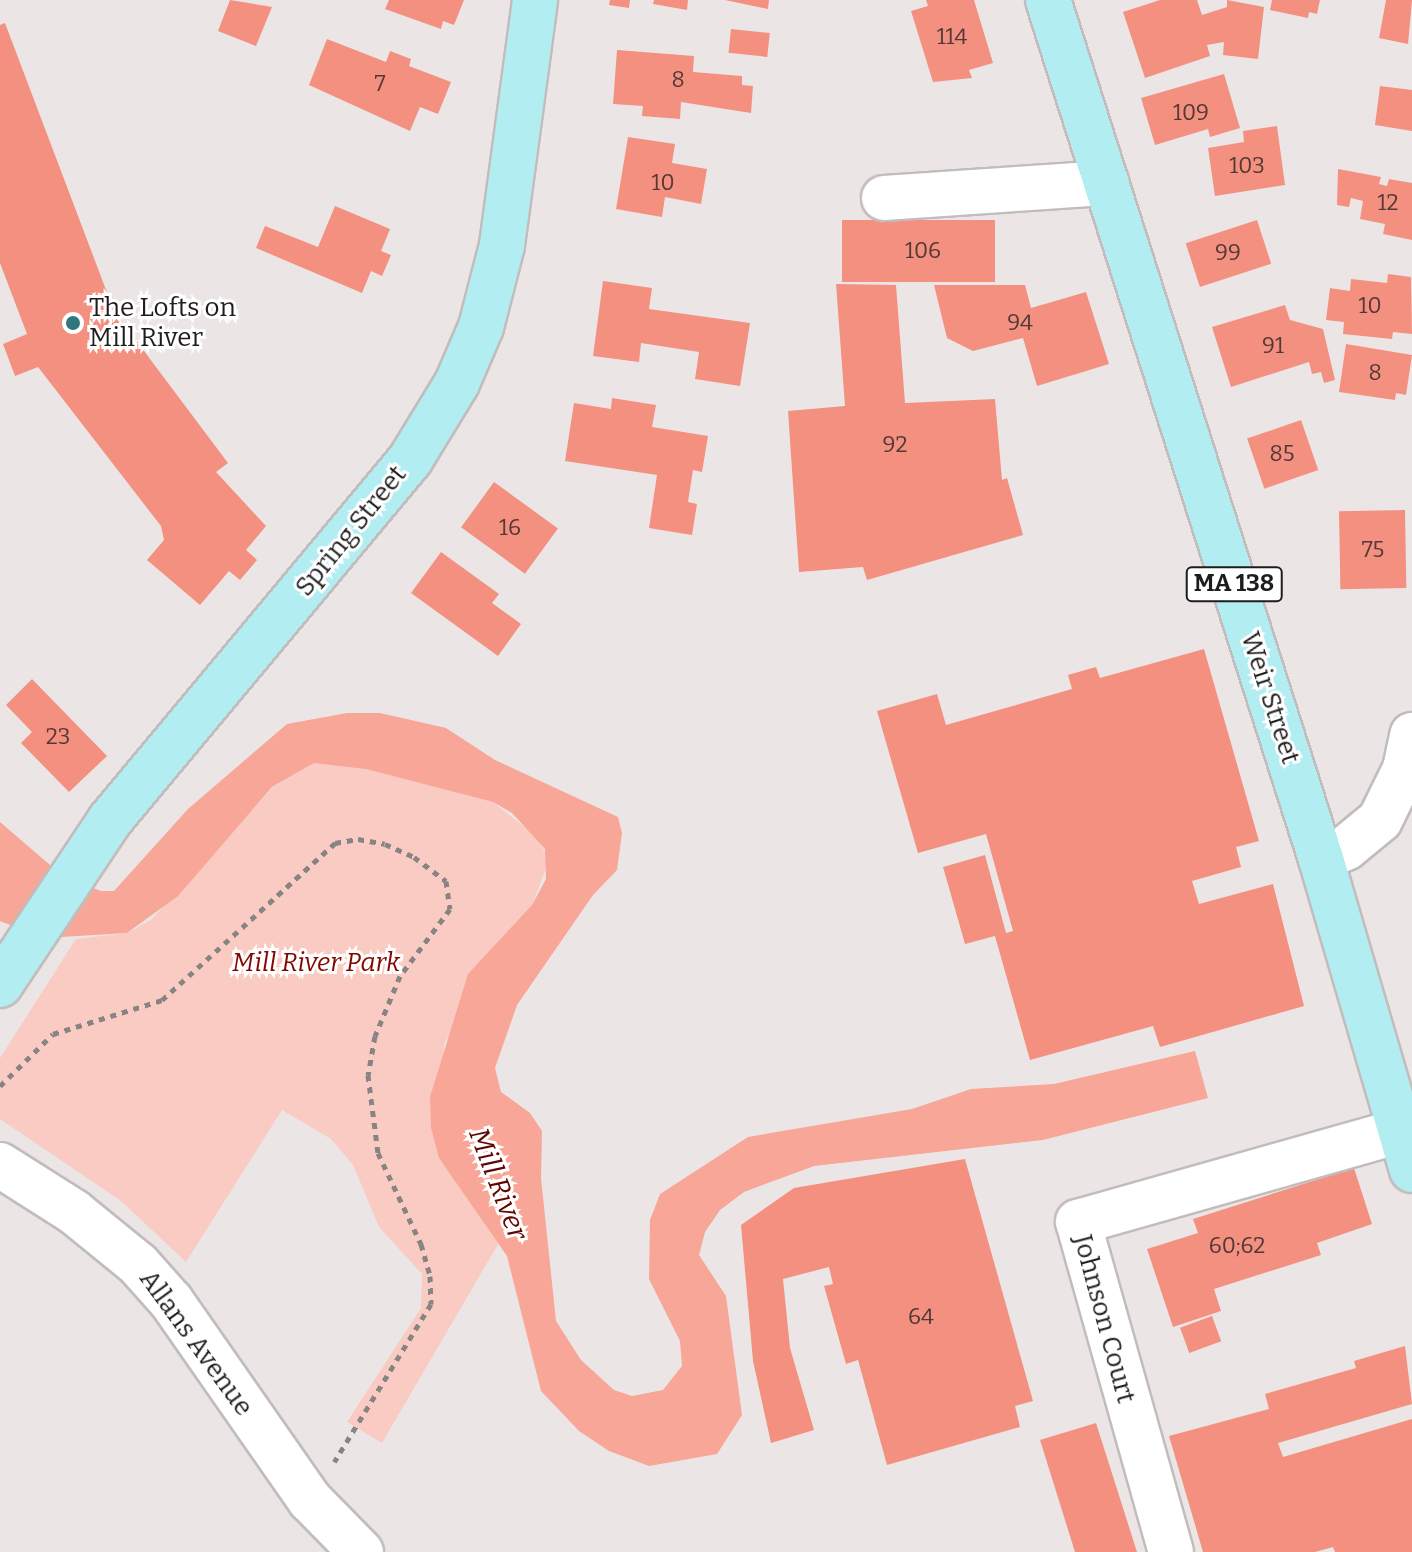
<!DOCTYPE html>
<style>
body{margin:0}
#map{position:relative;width:1412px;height:1552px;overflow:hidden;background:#ebe6e5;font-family:Bitter,serif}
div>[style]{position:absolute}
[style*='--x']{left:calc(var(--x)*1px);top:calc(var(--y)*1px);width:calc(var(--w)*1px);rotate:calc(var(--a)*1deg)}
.green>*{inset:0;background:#facbc2}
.water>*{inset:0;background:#f7a698}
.building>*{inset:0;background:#f39080;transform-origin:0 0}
.path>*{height:5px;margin-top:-2.5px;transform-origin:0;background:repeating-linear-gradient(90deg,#888484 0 6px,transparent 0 12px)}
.roads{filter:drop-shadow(2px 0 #c2bdbc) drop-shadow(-2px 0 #c2bdbc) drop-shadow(0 2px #c2bdbc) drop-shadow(0 -2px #c2bdbc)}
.minor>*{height:44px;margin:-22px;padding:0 22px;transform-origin:22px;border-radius:22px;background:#fff}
.major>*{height:44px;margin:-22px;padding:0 22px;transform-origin:22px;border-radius:22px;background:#b2edf2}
.dots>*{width:22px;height:22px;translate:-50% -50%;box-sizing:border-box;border:4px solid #fff;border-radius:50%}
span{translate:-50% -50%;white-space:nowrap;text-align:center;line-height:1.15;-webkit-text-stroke:6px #fff;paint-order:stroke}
.number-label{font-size:22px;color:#533935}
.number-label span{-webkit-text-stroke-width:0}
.shield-label span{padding:2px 6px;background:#fff;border:2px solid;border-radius:6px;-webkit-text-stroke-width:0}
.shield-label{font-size:24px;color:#1e1c1c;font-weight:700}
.poi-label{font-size:26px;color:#1e1c1c}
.left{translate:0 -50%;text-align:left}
.street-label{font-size:26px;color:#1e1c1c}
.park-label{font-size:26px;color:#830601;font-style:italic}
.water-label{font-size:28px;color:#620602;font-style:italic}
</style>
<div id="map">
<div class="green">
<i style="clip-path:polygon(340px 762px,493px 802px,537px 837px,549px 860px,532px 905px,513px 927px,444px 1044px,439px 1158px,500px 1241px,382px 1443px,347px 1422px,421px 1308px,422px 1274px,379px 1227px,353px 1165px,331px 1139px,282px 1110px,186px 1262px,121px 1201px,0 1119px,0 1058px,76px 939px,127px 933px,151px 920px,273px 787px,314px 763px)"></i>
</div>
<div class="water">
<i style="clip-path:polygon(347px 713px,380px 713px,446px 728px,495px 760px,618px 817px,622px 833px,617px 870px,593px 895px,517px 1005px,495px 1068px,501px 1092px,530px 1113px,542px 1131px,541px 1178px,556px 1321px,581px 1360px,614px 1390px,632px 1396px,663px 1390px,682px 1366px,680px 1341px,649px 1279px,650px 1220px,660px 1194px,748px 1137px,912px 1109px,971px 1089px,1054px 1084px,1195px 1051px,1208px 1098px,1043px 1140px,814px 1166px,744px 1192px,720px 1210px,705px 1232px,699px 1255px,726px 1296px,742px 1415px,717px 1454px,649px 1466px,609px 1451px,579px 1431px,541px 1391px,507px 1256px,439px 1158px,431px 1128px,430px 1097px,468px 974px,532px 905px,546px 879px,545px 849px,512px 813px,493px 802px,366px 769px,314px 763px,272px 787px,178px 896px,127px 933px,45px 938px,0 921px,0 822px,64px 877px,101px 891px,114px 891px,188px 809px,287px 724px)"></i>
</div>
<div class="building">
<i style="clip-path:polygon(230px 0,272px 7px,256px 46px,218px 31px)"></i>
<i style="clip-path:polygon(389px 0,464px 0,454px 25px,443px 21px,441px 29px,385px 9px)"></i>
<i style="clip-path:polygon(610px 0,630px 0,629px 8px,609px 5px)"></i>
<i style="clip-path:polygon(654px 0,688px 0,687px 10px,653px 4px)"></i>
<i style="clip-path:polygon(725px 0,769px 0,768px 9px)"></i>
<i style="clip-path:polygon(926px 0,974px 0,993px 63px,969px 70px,972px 78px,933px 82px,911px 11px,928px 6px)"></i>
<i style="clip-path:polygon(1160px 0,1197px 0,1202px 15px,1227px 7px,1227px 0,1264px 7px,1258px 59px,1223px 55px,1224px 42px,1207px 45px,1210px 56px,1145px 78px,1123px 12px)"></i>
<i style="clip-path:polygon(1272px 0,1320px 0,1317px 14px,1309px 12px,1308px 18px,1270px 10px)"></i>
<i style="clip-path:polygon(1386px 0,1412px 0,1408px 44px,1379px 38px)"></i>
<i style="clip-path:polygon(5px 23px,114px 311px,228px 463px,216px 472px,266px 526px,246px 550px,257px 560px,240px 580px,229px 571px,200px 605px,147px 560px,164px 540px,161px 526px,38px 367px,15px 376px,3px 344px,27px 334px,0 263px,0 25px)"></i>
<i style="left:731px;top:29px;width:39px;height:24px;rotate:6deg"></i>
<i style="clip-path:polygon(327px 39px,386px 62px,390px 51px,411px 59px,409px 66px,451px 82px,438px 114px,420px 107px,410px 131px,309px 85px)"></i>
<i style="clip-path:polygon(617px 50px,694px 56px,693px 72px,742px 76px,742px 85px,753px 86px,751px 113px,681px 102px,680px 119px,642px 116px,643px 106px,613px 104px)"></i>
<i style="clip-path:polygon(1224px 74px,1240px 128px,1210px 137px,1208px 129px,1155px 145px,1141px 98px)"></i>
<i style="clip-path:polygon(1380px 86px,1412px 90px,1412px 131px,1375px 125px)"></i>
<i style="clip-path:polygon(1277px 126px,1285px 185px,1215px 196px,1208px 148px,1244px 142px,1243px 131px)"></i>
<i style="clip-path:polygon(628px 137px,675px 144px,672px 163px,707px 169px,701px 204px,665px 197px,662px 217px,616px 209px)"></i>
<i style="clip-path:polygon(1338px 169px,1381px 177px,1379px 184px,1387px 186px,1389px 179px,1412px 183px,1412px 240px,1383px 234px,1385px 224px,1360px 219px,1363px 201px,1351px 198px,1349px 207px,1337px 205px)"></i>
<i style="clip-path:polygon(335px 206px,390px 229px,381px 251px,391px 255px,382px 276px,371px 271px,362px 293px,256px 248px,265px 226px,318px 247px)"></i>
<i style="left:842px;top:220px;width:153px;height:62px"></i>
<i style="left:1257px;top:220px;width:46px;height:75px;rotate:72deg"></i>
<i style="clip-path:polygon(1388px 274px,1411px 277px,1412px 334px,1393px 332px,1392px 339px,1343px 334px,1344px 322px,1326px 320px,1330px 288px,1350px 291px,1351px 279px,1387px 283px)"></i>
<i style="clip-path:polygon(603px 281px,652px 288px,649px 309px,750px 323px,740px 386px,695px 379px,699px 352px,641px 343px,639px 362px,593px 356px)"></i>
<i style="clip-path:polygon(836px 284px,896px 285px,905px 403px,995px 399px,1002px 480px,1007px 478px,1023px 535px,867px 580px,863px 567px,799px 572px,788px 411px,845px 406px)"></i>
<i style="clip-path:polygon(934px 285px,1025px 285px,1031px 308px,1086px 292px,1109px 364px,1037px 386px,1023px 338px,973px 351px,947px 338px)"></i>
<i style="clip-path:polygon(1285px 305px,1290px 320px,1323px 329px,1335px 380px,1324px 383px,1321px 372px,1312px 374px,1309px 362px,1231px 387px,1212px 327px)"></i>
<i style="clip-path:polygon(1346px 344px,1412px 355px,1406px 395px,1396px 393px,1395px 400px,1339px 392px)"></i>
<i style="clip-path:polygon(612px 398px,656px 405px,652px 427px,708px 436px,702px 472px,693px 470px,688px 502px,697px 504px,692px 535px,649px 528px,657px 475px,565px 461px,574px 403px,611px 409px)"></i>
<i style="left:1301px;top:420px;width:53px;height:57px;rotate:71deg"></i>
<i style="left:494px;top:482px;width:79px;height:56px;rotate:36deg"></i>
<i style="left:1405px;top:510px;width:78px;height:66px;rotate:89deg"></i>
<i style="clip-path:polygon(441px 552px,499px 594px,492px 603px,521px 624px,498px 656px,411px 593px)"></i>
<i style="clip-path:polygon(1204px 649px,1259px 841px,1236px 847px,1241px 867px,1192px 881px,1199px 904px,1273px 884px,1304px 1006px,1160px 1047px,1153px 1026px,1030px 1060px,995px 936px,965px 944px,943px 867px,985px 855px,1006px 933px,1013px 931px,986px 834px,918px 853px,877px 711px,937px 694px,946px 725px,1072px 689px,1068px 675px,1096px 667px,1100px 678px)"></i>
<i style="clip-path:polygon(32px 679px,107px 756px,69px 792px,21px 743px,32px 732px,6px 705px)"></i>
<i style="clip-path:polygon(965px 1159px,1033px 1401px,1015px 1406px,1020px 1427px,887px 1465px,858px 1360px,846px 1364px,824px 1286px,833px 1284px,829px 1267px,783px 1279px,790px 1348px,814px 1430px,771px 1443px,753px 1361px,741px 1225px,794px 1188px)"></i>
<i style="clip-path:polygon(1354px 1168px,1372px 1224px,1317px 1243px,1321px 1255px,1214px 1289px,1221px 1311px,1173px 1327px,1147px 1249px,1198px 1233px,1193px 1219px)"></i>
<i style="left:1212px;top:1316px;width:27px;height:34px;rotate:70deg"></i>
<i style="clip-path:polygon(1405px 1346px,1412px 1404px,1278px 1443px,1283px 1457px,1412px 1419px,1412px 1552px,1335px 1552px,1333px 1547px,1315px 1552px,1203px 1552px,1169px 1436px,1269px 1409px,1265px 1394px,1356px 1368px,1354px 1361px)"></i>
<i style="clip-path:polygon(1096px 1423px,1137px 1552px,1075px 1552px,1040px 1440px)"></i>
</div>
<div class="path">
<i style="--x:0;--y:1086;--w:74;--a:-44.5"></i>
<i style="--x:53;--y:1034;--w:114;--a:-17.3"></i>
<i style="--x:162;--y:1000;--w:234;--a:-42.2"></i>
<i style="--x:335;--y:843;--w:23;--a:-10"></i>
<i style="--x:358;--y:839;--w:27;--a:10"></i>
<i style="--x:385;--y:844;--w:32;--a:24"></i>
<i style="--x:414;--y:857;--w:40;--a:37"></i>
<i style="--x:446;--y:881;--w:28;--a:82"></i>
<i style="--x:450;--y:909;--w:84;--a:126.7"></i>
<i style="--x:400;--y:976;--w:65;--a:112.6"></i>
<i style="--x:375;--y:1036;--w:40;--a:100"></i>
<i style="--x:368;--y:1075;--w:79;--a:82.7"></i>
<i style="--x:378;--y:1153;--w:101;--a:64.7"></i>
<i style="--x:421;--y:1244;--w:33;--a:74"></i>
<i style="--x:430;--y:1276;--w:28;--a:88"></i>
<i style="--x:431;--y:1304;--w:185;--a:121.5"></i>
</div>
<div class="roads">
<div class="minor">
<i style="--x:884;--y:198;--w:223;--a:-3.9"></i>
<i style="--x:1321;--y:859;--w:27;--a:-24"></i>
<i style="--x:1346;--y:848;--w:44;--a:-39.5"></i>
<i style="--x:1380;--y:820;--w:57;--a:-63.9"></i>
<i style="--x:1405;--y:769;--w:35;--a:-78"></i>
<i style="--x:0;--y:1165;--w:88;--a:32.4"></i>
<i style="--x:74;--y:1212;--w:82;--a:39.1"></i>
<i style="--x:138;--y:1264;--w:50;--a:48.3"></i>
<i style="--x:171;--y:1301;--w:243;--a:55.1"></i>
<i style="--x:310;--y:1500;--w:73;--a:45.6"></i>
<i style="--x:1171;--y:1552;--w:343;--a:-105.7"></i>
<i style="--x:1078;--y:1222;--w:335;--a:-15.8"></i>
</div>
<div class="major">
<i style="--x:1048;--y:0;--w:901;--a:72.37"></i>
<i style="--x:1321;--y:859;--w:324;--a:73.7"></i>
<i style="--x:0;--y:985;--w:198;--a:-56.3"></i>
<i style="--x:110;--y:820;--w:469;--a:-50.2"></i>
<i style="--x:410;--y:460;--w:90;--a:-58.6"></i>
<i style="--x:457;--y:383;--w:61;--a:-66.8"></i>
<i style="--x:481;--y:327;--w:85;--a:-75.6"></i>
<i style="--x:502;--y:245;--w:247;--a:-82.3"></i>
</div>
</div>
<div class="dots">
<i style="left:73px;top:323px;background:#2e777d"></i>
</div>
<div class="number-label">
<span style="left:952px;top:37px">114</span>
<span style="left:678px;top:80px">8</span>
<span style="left:380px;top:84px">7</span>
<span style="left:1191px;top:113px">109</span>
<span style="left:1247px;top:166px">103</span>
<span style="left:663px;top:183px">10</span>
<span style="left:1388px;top:203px">12</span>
<span style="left:923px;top:251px">106</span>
<span style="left:1228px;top:253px">99</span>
<span style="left:1370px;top:306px">10</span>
<span style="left:1020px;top:323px">94</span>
<span style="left:1273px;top:346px">91</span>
<span style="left:1375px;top:373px">8</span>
<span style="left:895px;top:445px">92</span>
<span style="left:1282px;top:454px">85</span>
<span style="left:510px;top:528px">16</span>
<span style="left:1373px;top:550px">75</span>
<span style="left:58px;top:737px">23</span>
<span style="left:1237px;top:1246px">60;62</span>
<span style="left:921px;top:1317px">64</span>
</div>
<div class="shield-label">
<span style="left:1234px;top:584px">MA 138</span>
</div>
<div class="poi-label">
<span class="left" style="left:89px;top:323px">The Lofts on<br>Mill River</span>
</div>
<div class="street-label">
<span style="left:351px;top:531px;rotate:-51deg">Spring Street</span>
<span style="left:1270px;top:698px;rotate:72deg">Weir Street</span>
<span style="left:1104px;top:1319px;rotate:75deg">Johnson Court</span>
<span style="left:196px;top:1343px;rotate:54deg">Allans Avenue</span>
</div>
<div class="park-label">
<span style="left:316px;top:963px">Mill River Park</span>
</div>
<div class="water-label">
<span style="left:498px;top:1184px;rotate:69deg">Mill River</span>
</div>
</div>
